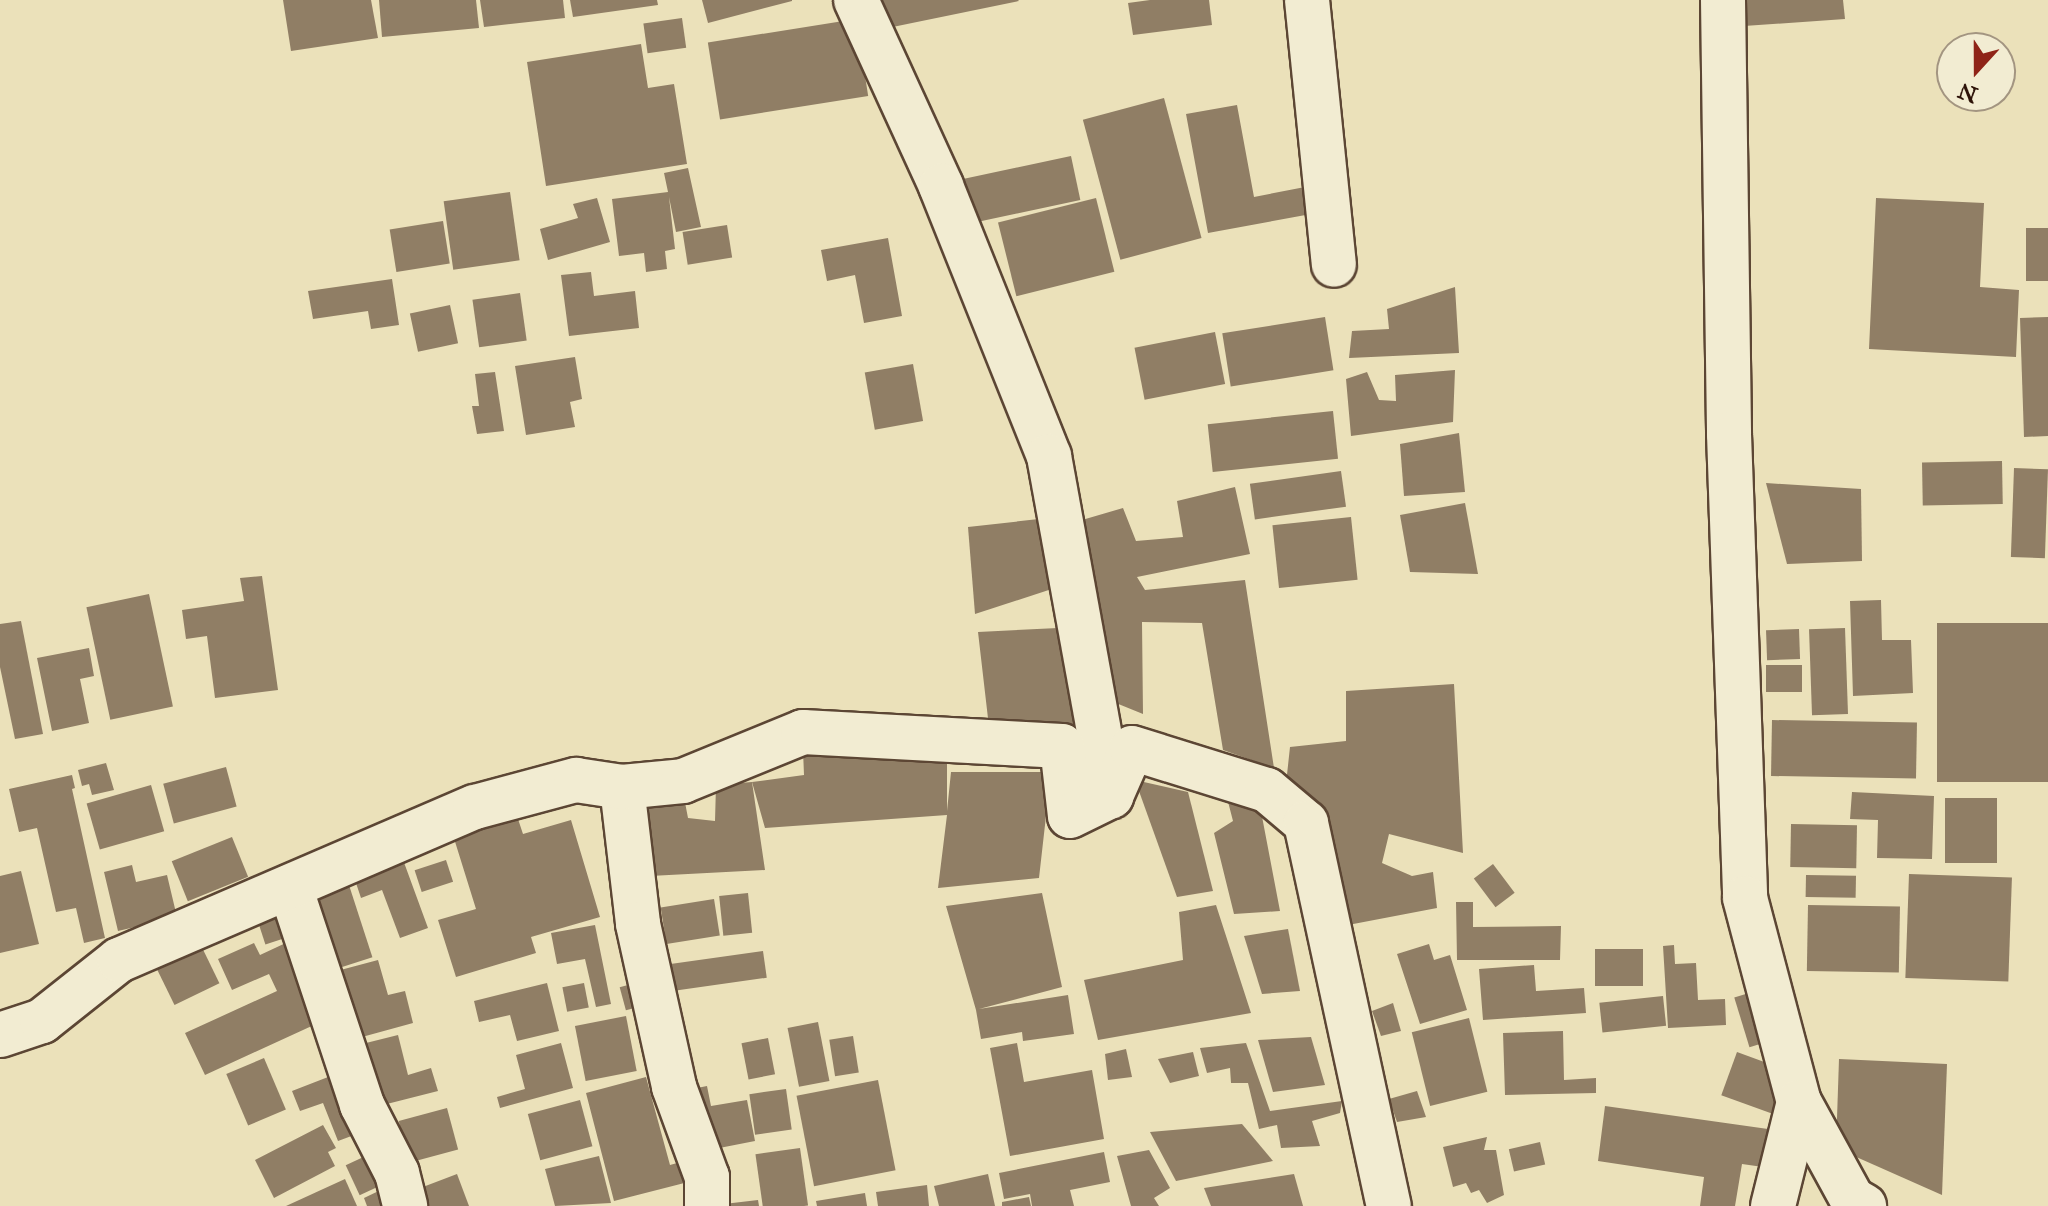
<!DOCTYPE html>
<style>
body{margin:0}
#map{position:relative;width:2048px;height:1206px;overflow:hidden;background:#ebe1ba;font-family:"IM FELL Great Primer",serif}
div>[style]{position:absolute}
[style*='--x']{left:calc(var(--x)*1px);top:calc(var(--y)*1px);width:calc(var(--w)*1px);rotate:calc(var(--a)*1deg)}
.building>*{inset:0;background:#907e65;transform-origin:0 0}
.roads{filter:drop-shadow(2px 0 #5c4634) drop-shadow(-2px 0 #5c4634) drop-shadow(0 2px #5c4634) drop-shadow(0 -2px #5c4634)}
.minor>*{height:44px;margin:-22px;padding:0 22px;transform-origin:22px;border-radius:22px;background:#f2ecd2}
span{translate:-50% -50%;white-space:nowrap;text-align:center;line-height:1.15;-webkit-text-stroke:7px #f2ecd2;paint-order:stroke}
.north{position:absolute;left:1936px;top:32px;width:80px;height:80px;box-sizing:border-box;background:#f2ecd2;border:2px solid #a39581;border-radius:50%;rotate:201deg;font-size:22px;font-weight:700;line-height:32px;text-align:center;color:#2d1208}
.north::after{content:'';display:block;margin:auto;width:28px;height:36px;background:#8f2418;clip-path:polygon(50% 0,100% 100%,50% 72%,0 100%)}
</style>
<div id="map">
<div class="building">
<i style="clip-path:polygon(283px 0,371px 0,378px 38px,291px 51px)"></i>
<i style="clip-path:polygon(379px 0,476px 0,479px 28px,382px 37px)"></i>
<i style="clip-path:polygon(480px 0,563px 0,565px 18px,484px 27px)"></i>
<i style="clip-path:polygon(570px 0,657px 0,658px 5px,573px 17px)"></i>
<i style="clip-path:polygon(702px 0,792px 0,792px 1px,708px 23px)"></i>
<i style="clip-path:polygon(872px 0,1018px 0,1019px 1px,878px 30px)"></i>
<i style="clip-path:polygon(1150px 0,1209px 0,1212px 25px,1133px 35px,1128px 3px)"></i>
<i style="clip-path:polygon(1742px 0,1843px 0,1845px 19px,1744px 26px)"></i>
<i style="left:682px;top:18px;width:30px;height:39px;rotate:82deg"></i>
<i style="left:856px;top:19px;width:78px;height:150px;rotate:81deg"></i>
<i style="clip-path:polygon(641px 44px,648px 88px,674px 84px,687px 164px,546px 186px,527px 62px)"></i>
<i style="left:1164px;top:98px;width:145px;height:84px;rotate:75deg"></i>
<i style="clip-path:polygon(1237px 105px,1254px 197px,1305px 187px,1311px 214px,1208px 233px,1186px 114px)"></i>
<i style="left:1071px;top:156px;width:45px;height:114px;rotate:78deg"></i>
<i style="clip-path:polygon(688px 168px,701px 227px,676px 232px,669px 197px,675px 249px,665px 251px,667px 269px,646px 272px,644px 253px,619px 256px,612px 199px,668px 192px,664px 173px)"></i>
<i style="left:510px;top:192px;width:69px;height:67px;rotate:82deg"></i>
<i style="clip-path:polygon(597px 198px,610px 242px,548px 260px,540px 229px,578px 218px,573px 204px)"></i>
<i style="left:1096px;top:198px;width:76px;height:101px;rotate:76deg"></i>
<i style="clip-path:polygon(1876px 198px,1984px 203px,1980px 287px,2019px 290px,2016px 357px,1869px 349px)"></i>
<i style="left:443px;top:221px;width:43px;height:54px;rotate:81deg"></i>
<i style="left:727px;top:225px;width:33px;height:45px;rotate:81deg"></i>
<i style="left:2026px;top:228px;width:22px;height:53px"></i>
<i style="clip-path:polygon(888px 238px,902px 316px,864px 323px,855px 275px,827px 281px,821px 250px)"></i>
<i style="clip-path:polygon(591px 272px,594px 296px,635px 291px,639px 328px,569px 336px,561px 275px)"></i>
<i style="clip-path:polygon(392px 279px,399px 325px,371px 329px,368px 311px,313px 319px,308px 291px)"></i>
<i style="clip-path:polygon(1455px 287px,1459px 353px,1349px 358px,1352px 331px,1389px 329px,1387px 309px)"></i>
<i style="left:520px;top:293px;width:48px;height:48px;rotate:82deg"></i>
<i style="left:450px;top:305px;width:39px;height:41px;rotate:78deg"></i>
<i style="left:1325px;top:317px;width:54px;height:104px;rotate:81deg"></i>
<i style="clip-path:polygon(2048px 317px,2048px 436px,2024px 437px,2020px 318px)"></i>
<i style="left:1215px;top:332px;width:53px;height:82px;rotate:79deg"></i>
<i style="clip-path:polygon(575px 357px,582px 399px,570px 402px,575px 427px,526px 435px,515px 366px)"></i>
<i style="left:913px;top:364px;width:58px;height:49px;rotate:80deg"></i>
<i style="clip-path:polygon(1455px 370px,1453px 422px,1351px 436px,1346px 379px,1367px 372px,1379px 400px,1396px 401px,1395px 375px)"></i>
<i style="clip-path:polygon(495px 372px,504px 431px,477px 434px,472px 406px,479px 406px,475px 374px)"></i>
<i style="left:1333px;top:411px;width:48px;height:126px;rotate:84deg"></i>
<i style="clip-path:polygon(1459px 433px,1465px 492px,1404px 496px,1400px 444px)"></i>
<i style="left:2002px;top:461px;width:43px;height:80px;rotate:89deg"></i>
<i style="left:2014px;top:468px;width:34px;height:89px;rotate:2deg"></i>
<i style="left:1341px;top:471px;width:36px;height:92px;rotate:82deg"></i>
<i style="clip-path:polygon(1766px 483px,1861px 489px,1862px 561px,1787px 564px)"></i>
<i style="clip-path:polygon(1235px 487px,1250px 554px,1137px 577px,1145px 590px,1245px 580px,1274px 768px,1223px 750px,1202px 623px,1142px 622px,1143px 714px,1111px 701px,1082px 520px,1123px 508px,1136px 541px,1183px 537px,1177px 501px)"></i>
<i style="clip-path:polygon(1465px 503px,1478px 574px,1410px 572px,1400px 515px)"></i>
<i style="clip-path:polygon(1057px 517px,1064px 585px,975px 614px,968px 527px)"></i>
<i style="left:1351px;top:517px;width:63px;height:79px;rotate:84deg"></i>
<i style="clip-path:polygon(262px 576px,278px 690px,215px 698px,207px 636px,186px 639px,182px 610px,244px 601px,240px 578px)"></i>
<i style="left:149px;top:594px;width:115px;height:64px;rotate:78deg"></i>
<i style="clip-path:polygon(1881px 600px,1882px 640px,1911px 640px,1913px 693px,1853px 696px,1850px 601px)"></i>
<i style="clip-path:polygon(21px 621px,43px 734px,15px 739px,0 667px,0 624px)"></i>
<i style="left:1937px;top:623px;width:111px;height:159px"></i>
<i style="clip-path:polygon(1079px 627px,1098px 798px,1073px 730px,989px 727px,978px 632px)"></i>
<i style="left:1845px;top:628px;width:86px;height:36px;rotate:88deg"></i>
<i style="left:1799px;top:629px;width:30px;height:33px;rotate:88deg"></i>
<i style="clip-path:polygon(89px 648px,94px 676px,80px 679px,89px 723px,52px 731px,37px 658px)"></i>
<i style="left:1766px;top:665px;width:36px;height:27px"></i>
<i style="clip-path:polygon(1454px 684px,1463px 853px,1389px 834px,1382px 863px,1412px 876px,1433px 872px,1437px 908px,1348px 925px,1285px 793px,1290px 747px,1346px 741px,1346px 691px)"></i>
<i style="left:1772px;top:720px;width:145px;height:56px;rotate:1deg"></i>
<i style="clip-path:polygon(803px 750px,947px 755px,947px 811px,951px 772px,1051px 772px,1039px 878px,938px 888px,947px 815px,765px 828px,752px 782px,804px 775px)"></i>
<i style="clip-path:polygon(106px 763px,114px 790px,92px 795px,89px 784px,82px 786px,78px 770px)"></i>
<i style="left:226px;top:767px;width:41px;height:65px;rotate:75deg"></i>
<i style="clip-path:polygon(72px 775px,75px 788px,72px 789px,105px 938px,84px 943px,76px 908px,56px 912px,37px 828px,19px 832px,9px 789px)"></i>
<i style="clip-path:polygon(1135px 780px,1188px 792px,1213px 891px,1177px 897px)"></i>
<i style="clip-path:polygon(752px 782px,765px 870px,650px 876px,635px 797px,683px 792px,688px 818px,715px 821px,716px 785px)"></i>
<i style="left:151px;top:785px;width:48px;height:67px;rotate:74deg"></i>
<i style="clip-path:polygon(1852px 792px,1934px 796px,1932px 859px,1877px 858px,1878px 820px,1850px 819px)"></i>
<i style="clip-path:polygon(1226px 794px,1260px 806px,1280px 911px,1234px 914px,1214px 833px,1233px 821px)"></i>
<i style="left:1945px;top:798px;width:52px;height:65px"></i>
<i style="clip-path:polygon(516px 813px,523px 834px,571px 820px,600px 917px,531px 937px,536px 953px,456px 977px,438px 920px,476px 909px,452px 832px)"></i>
<i style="left:1791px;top:824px;width:66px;height:43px;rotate:1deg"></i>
<i style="left:232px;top:837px;width:43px;height:65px;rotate:68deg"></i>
<i style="clip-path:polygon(402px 857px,428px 928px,400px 938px,382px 890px,361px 898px,353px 874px)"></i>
<i style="left:446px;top:860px;width:23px;height:33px;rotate:72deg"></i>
<i style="left:1493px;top:864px;width:36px;height:24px;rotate:53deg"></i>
<i style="clip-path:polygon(132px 865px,136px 882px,167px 875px,177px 917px,118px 931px,104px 872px)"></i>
<i style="clip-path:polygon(21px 871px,39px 944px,0 953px,0 876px)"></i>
<i style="left:1909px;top:874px;width:103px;height:104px;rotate:2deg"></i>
<i style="left:1806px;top:875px;width:50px;height:22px;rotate:1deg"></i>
<i style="left:348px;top:882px;width:79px;height:49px;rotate:72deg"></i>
<i style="left:748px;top:893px;width:40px;height:29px;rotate:84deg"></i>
<i style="clip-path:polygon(1042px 893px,1062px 987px,979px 1009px,1068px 995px,1074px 1034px,1023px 1041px,1022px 1032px,981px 1039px,976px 1010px,946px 906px)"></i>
<i style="left:714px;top:899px;width:37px;height:54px;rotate:81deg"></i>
<i style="clip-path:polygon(1456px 902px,1473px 902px,1473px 927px,1561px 926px,1560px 960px,1457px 960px)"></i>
<i style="clip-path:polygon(1216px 905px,1251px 1013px,1098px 1040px,1084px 980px,1183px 960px,1179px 912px)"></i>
<i style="left:1808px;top:905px;width:92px;height:66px;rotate:1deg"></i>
<i style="left:284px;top:911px;width:26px;height:28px;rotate:72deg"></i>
<i style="clip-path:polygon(595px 925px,611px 1004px,596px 1007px,585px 959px,557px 964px,551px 933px)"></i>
<i style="clip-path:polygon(1288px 929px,1300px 991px,1262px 994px,1244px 936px)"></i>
<i style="left:194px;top:931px;width:58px;height:50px;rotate:64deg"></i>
<i style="clip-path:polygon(290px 941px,327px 1019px,205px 1075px,185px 1033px,277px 991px,269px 974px,232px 990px,218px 959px,254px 943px,260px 955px)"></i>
<i style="clip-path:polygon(1429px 944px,1434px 960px,1450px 955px,1467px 1010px,1420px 1024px,1397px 954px)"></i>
<i style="clip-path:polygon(1674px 945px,1675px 964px,1696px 963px,1698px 1000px,1725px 999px,1726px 1025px,1668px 1028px,1663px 946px)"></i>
<i style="left:1595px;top:949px;width:48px;height:37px"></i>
<i style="left:763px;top:951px;width:27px;height:97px;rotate:82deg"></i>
<i style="clip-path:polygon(378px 960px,388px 995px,405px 991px,413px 1023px,351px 1040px,333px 972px)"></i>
<i style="clip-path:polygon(1534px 965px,1536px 991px,1584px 988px,1586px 1013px,1483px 1020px,1479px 969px)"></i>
<i style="left:639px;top:982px;width:24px;height:20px;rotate:75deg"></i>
<i style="clip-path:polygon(547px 983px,559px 1031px,517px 1041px,510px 1015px,479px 1022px,474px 1001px)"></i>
<i style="left:584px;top:983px;width:25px;height:22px;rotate:79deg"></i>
<i style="left:1762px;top:989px;width:52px;height:29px;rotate:73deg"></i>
<i style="left:1663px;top:996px;width:30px;height:64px;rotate:84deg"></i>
<i style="clip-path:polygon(1393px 1003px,1401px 1031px,1381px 1036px,1372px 1011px)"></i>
<i style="left:626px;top:1016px;width:56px;height:52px;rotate:79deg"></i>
<i style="left:1469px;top:1018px;width:76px;height:59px;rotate:76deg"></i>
<i style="left:818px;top:1022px;width:60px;height:31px;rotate:79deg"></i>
<i style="clip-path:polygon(1563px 1031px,1564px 1080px,1596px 1078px,1596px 1093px,1505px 1095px,1503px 1033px)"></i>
<i style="clip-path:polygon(398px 1035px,408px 1075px,431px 1068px,438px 1091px,375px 1107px,358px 1045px)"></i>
<i style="left:853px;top:1036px;width:37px;height:24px;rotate:81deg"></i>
<i style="clip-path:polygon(1311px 1037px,1325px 1085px,1273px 1092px,1258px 1040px)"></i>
<i style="left:768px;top:1038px;width:37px;height:27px;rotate:79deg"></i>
<i style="clip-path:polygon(561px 1043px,573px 1088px,500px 1108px,497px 1097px,525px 1089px,516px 1055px)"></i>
<i style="clip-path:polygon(1017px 1043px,1024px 1082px,1092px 1070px,1104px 1139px,1010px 1156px,990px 1048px)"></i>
<i style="clip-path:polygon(1246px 1043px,1270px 1111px,1342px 1101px,1340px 1113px,1312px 1121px,1320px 1146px,1281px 1148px,1277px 1125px,1259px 1129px,1248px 1083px,1231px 1083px,1230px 1068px,1207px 1073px,1200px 1048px)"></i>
<i style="clip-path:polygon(1126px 1049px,1132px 1077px,1108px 1080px,1105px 1054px)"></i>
<i style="clip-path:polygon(1193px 1052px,1199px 1076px,1170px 1083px,1158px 1059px)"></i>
<i style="left:1737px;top:1052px;width:53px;height:46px;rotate:20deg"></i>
<i style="left:264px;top:1058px;width:56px;height:41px;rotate:67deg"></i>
<i style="clip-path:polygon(1839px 1059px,1947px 1064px,1942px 1195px,1836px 1148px)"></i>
<i style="clip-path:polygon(341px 1072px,365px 1131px,338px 1141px,323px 1103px,300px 1111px,292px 1091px)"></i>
<i style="clip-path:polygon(646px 1077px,670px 1165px,695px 1158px,700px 1179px,614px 1201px,586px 1093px)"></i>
<i style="left:878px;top:1080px;width:92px;height:83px;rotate:79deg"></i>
<i style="clip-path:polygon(707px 1086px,711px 1106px,747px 1100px,755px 1141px,704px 1151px,692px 1089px)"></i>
<i style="left:786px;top:1089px;width:41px;height:37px;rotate:82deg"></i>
<i style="clip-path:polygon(1417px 1091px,1426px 1117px,1397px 1122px,1389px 1099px)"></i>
<i style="left:580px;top:1100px;width:48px;height:54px;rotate:75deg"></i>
<i style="clip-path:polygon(1605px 1106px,1768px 1129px,1763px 1167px,1742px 1164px,1735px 1206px,1700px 1206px,1704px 1177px,1598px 1161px)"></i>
<i style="left:447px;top:1108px;width:43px;height:50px;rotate:75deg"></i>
<i style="clip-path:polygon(1242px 1124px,1273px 1161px,1176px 1181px,1150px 1132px)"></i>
<i style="clip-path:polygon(323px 1125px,336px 1148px,328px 1152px,335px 1166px,274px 1198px,255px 1160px)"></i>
<i style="clip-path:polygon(1487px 1137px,1484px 1150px,1496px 1150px,1504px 1195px,1487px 1203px,1479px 1190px,1471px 1193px,1466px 1183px,1453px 1187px,1443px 1147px)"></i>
<i style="left:1540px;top:1142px;width:23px;height:32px;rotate:77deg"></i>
<i style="left:800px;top:1148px;width:58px;height:45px;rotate:82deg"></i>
<i style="clip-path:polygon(1149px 1150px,1170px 1188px,1154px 1198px,1159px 1206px,1131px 1206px,1117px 1156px)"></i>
<i style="clip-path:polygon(1104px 1152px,1110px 1182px,1070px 1190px,1074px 1206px,1032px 1206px,1030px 1194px,1004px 1199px,999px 1173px)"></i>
<i style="left:372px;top:1153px;width:33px;height:29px;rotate:65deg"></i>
<i style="clip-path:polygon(599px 1156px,611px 1203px,555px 1206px,545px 1169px)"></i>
<i style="clip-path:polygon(457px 1174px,469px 1206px,421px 1206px,415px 1190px)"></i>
<i style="clip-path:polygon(988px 1174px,995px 1206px,939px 1206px,934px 1186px)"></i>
<i style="clip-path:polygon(1294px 1174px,1303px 1206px,1211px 1206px,1204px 1188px)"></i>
<i style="clip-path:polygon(345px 1179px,357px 1206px,286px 1206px)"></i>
<i style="clip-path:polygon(927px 1185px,929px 1206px,878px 1206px,876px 1192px)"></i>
<i style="clip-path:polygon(387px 1187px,388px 1206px,367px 1206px,364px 1198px)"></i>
<i style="clip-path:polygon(865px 1193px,867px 1206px,817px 1206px,816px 1201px)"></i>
<i style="clip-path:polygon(1029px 1197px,1031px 1206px,1002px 1206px,1002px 1202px)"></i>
<i style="clip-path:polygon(758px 1200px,759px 1206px,724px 1206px,724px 1204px)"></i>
</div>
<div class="roads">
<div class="minor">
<i style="--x:856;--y:0;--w:205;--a:65.4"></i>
<i style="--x:941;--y:186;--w:291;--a:68.2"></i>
<i style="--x:1049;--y:456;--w:346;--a:79.7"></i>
<i style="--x:1307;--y:0;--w:266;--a:84.2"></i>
<i style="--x:1723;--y:0;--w:434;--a:89.2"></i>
<i style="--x:1729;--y:434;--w:464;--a:88"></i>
<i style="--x:1745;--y:898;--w:211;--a:75.2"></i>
<i style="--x:1799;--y:1102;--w:111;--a:61.3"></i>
<i style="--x:1852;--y:1199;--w:14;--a:30"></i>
<i style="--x:622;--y:787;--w:138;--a:83.3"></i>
<i style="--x:638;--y:924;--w:167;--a:77.5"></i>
<i style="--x:674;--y:1087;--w:96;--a:69.9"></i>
<i style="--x:707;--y:1177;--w:29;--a:90"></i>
<i style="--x:290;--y:887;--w:230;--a:71.7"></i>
<i style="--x:362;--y:1105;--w:76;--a:62.8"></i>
<i style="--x:397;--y:1173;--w:34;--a:76"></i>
<i style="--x:0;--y:1035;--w:44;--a:-18.4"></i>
<i style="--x:42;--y:1021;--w:98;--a:-38.4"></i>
<i style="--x:119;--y:960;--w:387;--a:-23.3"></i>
<i style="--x:475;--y:807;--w:105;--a:-15"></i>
<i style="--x:576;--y:780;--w:47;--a:8.7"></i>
<i style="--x:622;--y:787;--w:61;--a:-5.6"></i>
<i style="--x:683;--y:781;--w:130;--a:-22.2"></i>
<i style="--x:803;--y:732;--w:259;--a:3.1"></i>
<i style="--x:1062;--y:746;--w:70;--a:83.5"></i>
<i style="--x:1070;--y:816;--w:46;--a:-26"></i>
<i style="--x:1111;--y:796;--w:52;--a:-66.4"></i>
<i style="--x:1132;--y:748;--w:141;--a:17.3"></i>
<i style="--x:1267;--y:790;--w:51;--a:40.2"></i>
<i style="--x:1306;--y:823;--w:392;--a:77.8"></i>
<i style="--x:1773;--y:1206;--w:107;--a:-76"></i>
</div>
</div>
<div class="north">N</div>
</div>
